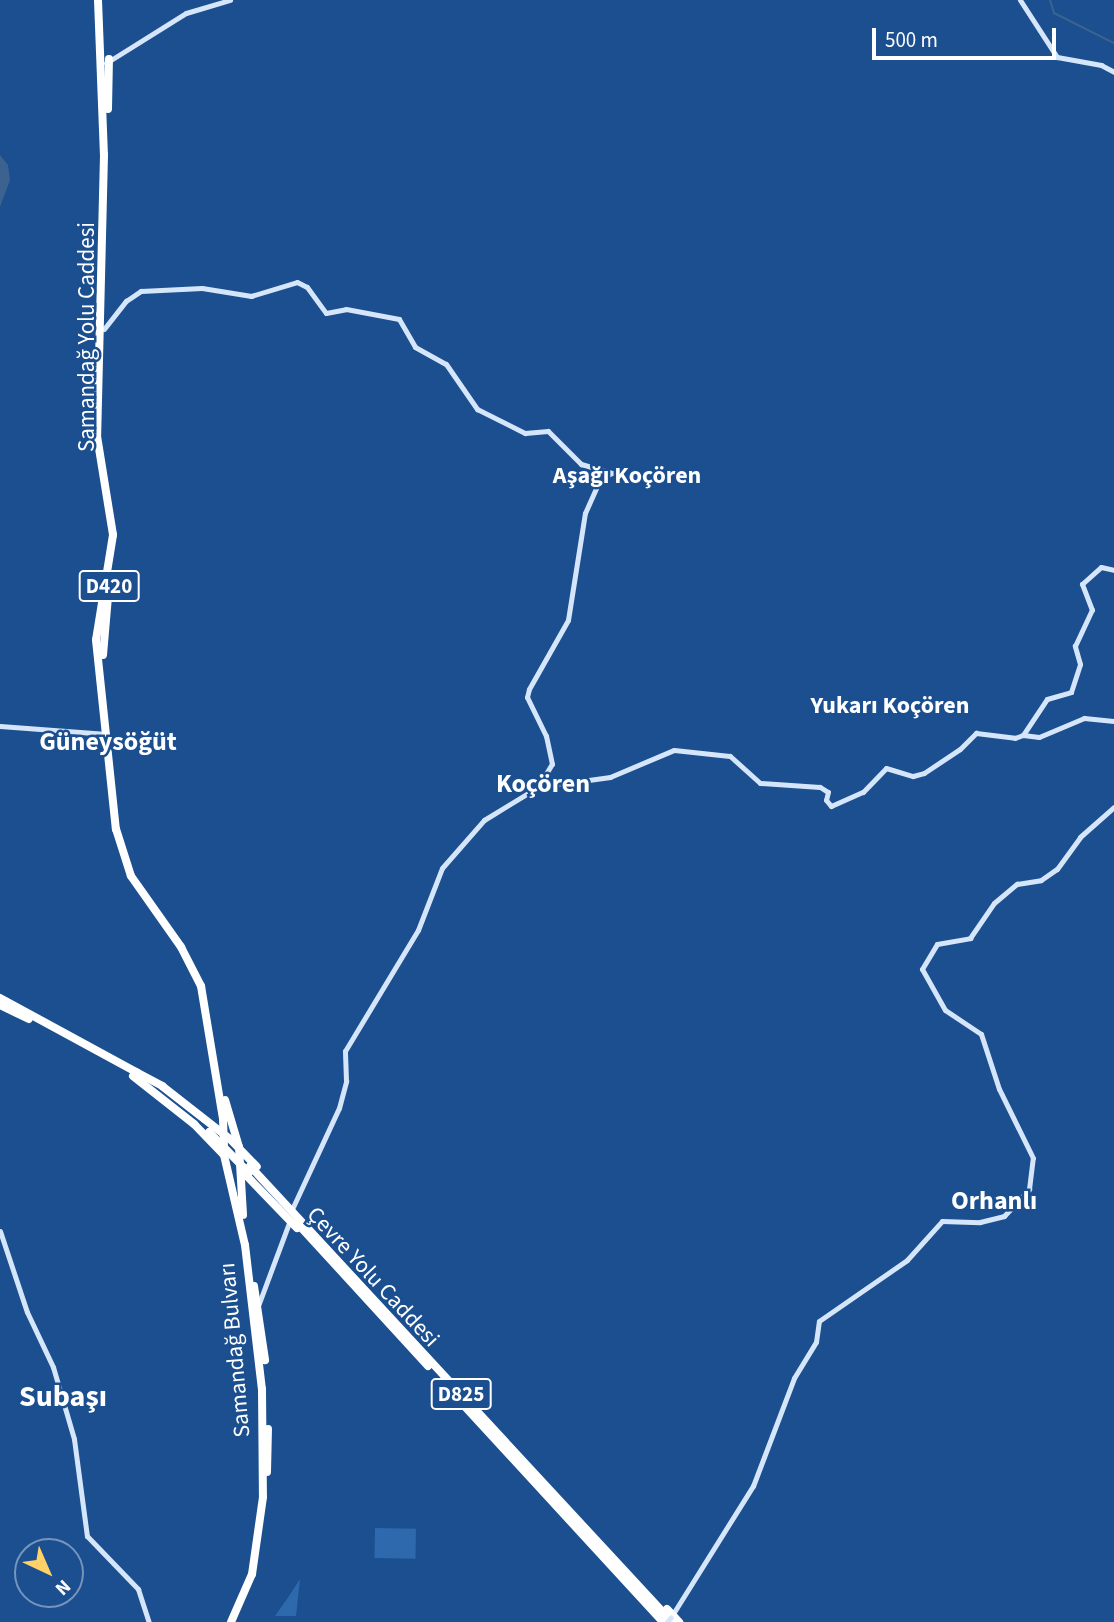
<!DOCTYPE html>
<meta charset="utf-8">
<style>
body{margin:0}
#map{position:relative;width:1114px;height:1622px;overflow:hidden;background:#1b4f8f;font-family:"Source Sans 3",sans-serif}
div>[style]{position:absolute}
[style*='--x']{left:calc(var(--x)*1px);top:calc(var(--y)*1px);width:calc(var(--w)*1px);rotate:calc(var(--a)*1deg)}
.green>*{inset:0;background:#2e69ad;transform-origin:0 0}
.water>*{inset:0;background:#3c6290}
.stream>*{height:2px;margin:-1px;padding:0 1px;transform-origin:1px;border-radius:1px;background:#3c6290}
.secondary>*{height:5px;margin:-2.5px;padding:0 2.5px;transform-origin:2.5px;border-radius:2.5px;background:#d6e6fa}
.highway>*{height:8px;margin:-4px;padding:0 4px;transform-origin:4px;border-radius:4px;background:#fff}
.secondary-bridge>*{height:5px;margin:-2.5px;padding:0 2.5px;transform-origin:2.5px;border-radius:2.5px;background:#d6e6fa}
.highway-bridge>*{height:8px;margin:-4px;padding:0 4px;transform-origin:4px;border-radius:4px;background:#fff}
span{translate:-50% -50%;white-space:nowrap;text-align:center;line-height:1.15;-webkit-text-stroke:5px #1b4f8f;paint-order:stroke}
.shield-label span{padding:2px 5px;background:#1b4f8f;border:2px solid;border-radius:5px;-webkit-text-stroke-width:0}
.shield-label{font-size:21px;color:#fff;font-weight:700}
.street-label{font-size:23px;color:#fff}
.neighbourhood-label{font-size:24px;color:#fff;font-weight:700}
.quarter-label{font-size:26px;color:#fff;font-weight:700}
.district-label{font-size:30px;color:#fff;font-weight:700}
.north{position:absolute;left:14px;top:1538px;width:70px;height:70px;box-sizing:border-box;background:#1b4f8f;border:2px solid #7695bc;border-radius:50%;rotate:136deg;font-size:19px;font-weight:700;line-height:28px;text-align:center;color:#fff}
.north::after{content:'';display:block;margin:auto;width:24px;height:32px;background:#ffd166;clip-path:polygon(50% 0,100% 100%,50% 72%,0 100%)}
.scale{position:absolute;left:872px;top:28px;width:184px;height:32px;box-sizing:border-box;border:4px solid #fff;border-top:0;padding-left:9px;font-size:21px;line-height:24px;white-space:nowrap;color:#fff;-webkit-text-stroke:5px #1b4f8f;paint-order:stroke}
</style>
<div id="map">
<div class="green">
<i style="left:375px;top:1528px;width:41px;height:30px;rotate:1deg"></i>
<i style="clip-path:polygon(300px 1579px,296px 1616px,275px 1616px,289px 1596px)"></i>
</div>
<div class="water">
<i style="clip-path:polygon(0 155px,8px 165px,10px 180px,0 207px)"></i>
</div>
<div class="stream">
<i style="--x:1050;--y:0;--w:14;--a:73"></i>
<i style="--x:1054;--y:13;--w:67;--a:26.6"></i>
</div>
<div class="secondary">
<i style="--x:1020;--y:0;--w:68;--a:57"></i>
<i style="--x:1057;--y:57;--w:45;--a:10.3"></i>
<i style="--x:1101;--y:65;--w:15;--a:28"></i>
<i style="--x:106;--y:63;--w:94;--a:-32"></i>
<i style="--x:186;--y:13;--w:46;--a:-16.5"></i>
<i style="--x:104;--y:329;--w:36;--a:-52"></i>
<i style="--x:126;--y:301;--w:18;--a:-34"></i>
<i style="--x:141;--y:291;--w:61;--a:-2.8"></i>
<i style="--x:202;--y:288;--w:50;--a:9.3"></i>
<i style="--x:251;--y:296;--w:48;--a:-16.9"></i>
<i style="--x:297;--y:282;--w:11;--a:27"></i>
<i style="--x:307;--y:287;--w:32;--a:54"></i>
<i style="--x:326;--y:313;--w:20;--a:-11"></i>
<i style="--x:346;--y:309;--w:54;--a:10.7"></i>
<i style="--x:399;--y:319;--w:32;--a:60"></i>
<i style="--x:415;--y:347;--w:35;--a:29"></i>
<i style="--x:446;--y:364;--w:55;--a:55.4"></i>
<i style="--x:477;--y:409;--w:54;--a:26.6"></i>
<i style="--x:525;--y:433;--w:23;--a:-5"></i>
<i style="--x:548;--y:431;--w:47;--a:45"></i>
<i style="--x:581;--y:464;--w:32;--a:16"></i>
<i style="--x:0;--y:726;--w:107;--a:4.3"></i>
<i style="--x:1023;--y:735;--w:16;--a:7"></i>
<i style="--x:1039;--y:737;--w:49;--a:-22.9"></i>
<i style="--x:1084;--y:718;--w:30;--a:6"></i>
<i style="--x:538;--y:787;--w:27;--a:-59"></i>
<i style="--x:552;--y:764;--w:29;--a:-102"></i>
<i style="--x:546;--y:736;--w:43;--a:-116"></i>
<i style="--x:527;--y:697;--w:8;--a:-76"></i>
<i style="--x:529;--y:689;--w:79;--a:-60.5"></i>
<i style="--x:568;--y:620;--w:108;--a:-81"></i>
<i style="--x:585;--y:513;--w:37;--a:-66"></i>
<i style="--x:600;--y:479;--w:13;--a:-27"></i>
<i style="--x:293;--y:1207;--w:109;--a:-65.1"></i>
<i style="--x:339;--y:1108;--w:28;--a:-75"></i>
<i style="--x:346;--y:1081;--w:30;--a:-92"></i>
<i style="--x:345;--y:1051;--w:141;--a:-58.9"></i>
<i style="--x:418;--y:930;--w:66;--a:-68.8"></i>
<i style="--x:442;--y:868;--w:64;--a:-48.8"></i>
<i style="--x:484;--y:820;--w:63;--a:-31.4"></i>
<i style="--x:538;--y:787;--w:73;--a:-7.9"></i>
<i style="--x:610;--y:777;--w:69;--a:-22.9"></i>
<i style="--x:674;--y:750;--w:56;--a:6.1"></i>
<i style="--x:730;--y:756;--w:40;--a:42"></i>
<i style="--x:760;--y:783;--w:60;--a:3.8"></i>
<i style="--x:820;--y:787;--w:9;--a:32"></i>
<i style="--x:828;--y:792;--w:8;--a:104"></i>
<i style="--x:826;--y:800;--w:8;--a:50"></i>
<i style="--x:831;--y:806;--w:35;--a:-24"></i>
<i style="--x:863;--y:792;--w:33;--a:-46"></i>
<i style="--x:886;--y:768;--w:28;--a:17"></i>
<i style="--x:913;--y:776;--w:11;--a:-15"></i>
<i style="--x:924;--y:773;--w:43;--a:-33.7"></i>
<i style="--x:960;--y:749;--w:23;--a:-45"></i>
<i style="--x:976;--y:733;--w:39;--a:7"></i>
<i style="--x:1015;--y:738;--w:9;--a:-21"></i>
<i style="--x:1023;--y:735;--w:43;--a:-56.3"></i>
<i style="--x:1047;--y:699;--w:25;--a:-16"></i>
<i style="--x:1071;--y:692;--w:29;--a:-72"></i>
<i style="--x:1080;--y:664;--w:19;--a:-106"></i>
<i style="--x:1075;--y:646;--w:40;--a:-65"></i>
<i style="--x:1092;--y:610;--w:28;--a:-111"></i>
<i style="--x:1082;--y:584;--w:25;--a:-42"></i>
<i style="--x:1101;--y:567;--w:13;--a:13"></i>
<i style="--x:0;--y:1231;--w:85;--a:71.6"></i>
<i style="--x:27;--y:1312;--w:61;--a:64.7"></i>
<i style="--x:53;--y:1367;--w:75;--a:73.7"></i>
<i style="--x:74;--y:1439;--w:98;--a:82.4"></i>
<i style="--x:87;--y:1536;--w:74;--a:46.1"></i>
<i style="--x:138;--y:1589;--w:35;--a:72"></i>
<i style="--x:258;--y:1306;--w:92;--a:-69.6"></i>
<i style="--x:671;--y:1617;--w:155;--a:-58"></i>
<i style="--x:753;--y:1486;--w:116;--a:-69.2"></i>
<i style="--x:794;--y:1378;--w:42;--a:-58.6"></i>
<i style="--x:816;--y:1342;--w:21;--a:-82"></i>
<i style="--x:819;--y:1321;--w:107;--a:-34.7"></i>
<i style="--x:907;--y:1260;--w:52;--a:-48.1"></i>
<i style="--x:942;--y:1221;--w:38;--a:2"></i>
<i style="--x:980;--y:1222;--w:25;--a:-14"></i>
<i style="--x:1004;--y:1216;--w:37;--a:-47"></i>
<i style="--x:1029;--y:1189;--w:31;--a:-83"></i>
<i style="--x:1033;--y:1158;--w:77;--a:-116.2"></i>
<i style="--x:999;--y:1089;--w:58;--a:-108.1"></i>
<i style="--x:981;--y:1034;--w:43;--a:-146.3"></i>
<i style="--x:945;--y:1010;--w:47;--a:-119.3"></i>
<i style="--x:922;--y:969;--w:29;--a:-59"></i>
<i style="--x:937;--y:944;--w:34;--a:-10"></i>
<i style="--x:970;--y:938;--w:42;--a:-55.6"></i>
<i style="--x:994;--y:903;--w:30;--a:-40"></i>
<i style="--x:1017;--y:884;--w:24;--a:-9"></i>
<i style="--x:1041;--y:880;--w:19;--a:-35"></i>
<i style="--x:1057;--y:869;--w:39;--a:-54"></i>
<i style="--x:1080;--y:837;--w:45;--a:-41.4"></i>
</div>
<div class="highway">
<i style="--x:98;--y:0;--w:155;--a:87.8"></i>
<i style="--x:104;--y:155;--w:281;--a:91.4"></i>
<i style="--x:97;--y:436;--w:100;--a:80.8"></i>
<i style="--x:113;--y:535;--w:106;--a:99.2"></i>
<i style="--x:96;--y:640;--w:190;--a:84"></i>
<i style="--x:116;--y:829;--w:49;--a:72.3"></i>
<i style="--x:131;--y:876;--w:87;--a:54.8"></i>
<i style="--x:181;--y:947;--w:44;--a:62.9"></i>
<i style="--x:201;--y:986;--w:135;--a:80.6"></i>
<i style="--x:223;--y:1119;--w:36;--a:88"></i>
<i style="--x:224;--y:1155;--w:92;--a:76.9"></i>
<i style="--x:245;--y:1245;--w:145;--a:83.3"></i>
<i style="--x:262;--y:1389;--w:108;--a:89.5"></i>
<i style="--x:263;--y:1497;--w:78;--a:98.1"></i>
<i style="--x:252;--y:1574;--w:52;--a:113.6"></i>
<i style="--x:108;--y:109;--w:50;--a:-88.9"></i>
<i style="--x:103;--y:655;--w:70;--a:-85.1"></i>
<i style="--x:0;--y:998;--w:157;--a:28.5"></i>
<i style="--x:0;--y:1005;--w:32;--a:26"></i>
<i style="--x:136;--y:1072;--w:30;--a:28"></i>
<i style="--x:162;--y:1086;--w:88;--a:38"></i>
<i style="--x:231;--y:1140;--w:37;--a:46"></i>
<i style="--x:133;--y:1076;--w:78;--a:38.2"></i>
<i style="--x:194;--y:1124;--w:42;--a:46"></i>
<i style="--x:225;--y:1100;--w:49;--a:73.4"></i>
<i style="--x:239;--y:1147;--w:68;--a:86.6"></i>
<i style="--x:250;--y:1166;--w:621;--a:47.22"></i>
<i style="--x:243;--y:1172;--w:78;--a:46"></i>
<i style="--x:297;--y:1223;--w:194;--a:47.5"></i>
<i style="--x:254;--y:1286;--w:75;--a:81.5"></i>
<i style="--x:446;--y:1386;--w:321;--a:47.4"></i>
<i style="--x:267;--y:1472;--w:43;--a:-88.7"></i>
<i style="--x:667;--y:1609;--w:18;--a:47"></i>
</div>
<div class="secondary-bridge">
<i style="--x:667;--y:1622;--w:6;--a:-51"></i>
</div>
<div class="highway-bridge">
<i style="--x:209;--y:1132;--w:57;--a:45.7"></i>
</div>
<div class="shield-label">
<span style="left:109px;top:586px">D420</span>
<span style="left:461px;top:1394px">D825</span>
</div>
<div class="street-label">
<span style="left:87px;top:337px;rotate:-90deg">Samandağ Yolu Caddesi</span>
<span style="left:373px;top:1277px;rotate:47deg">Çevre Yolu Caddesi</span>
<span style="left:235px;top:1350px;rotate:-95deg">Samandağ Bulvarı</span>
</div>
<div class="neighbourhood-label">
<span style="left:627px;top:476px">Aşağı Koçören</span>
<span style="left:890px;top:706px">Yukarı Koçören</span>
</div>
<div class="quarter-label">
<span style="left:108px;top:742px">Güneysöğüt</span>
<span style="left:543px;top:784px">Koçören</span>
<span style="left:994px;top:1201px">Orhanlı</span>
</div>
<div class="district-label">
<span style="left:63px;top:1397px">Subaşı</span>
</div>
<div class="north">N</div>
<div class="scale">500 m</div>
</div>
